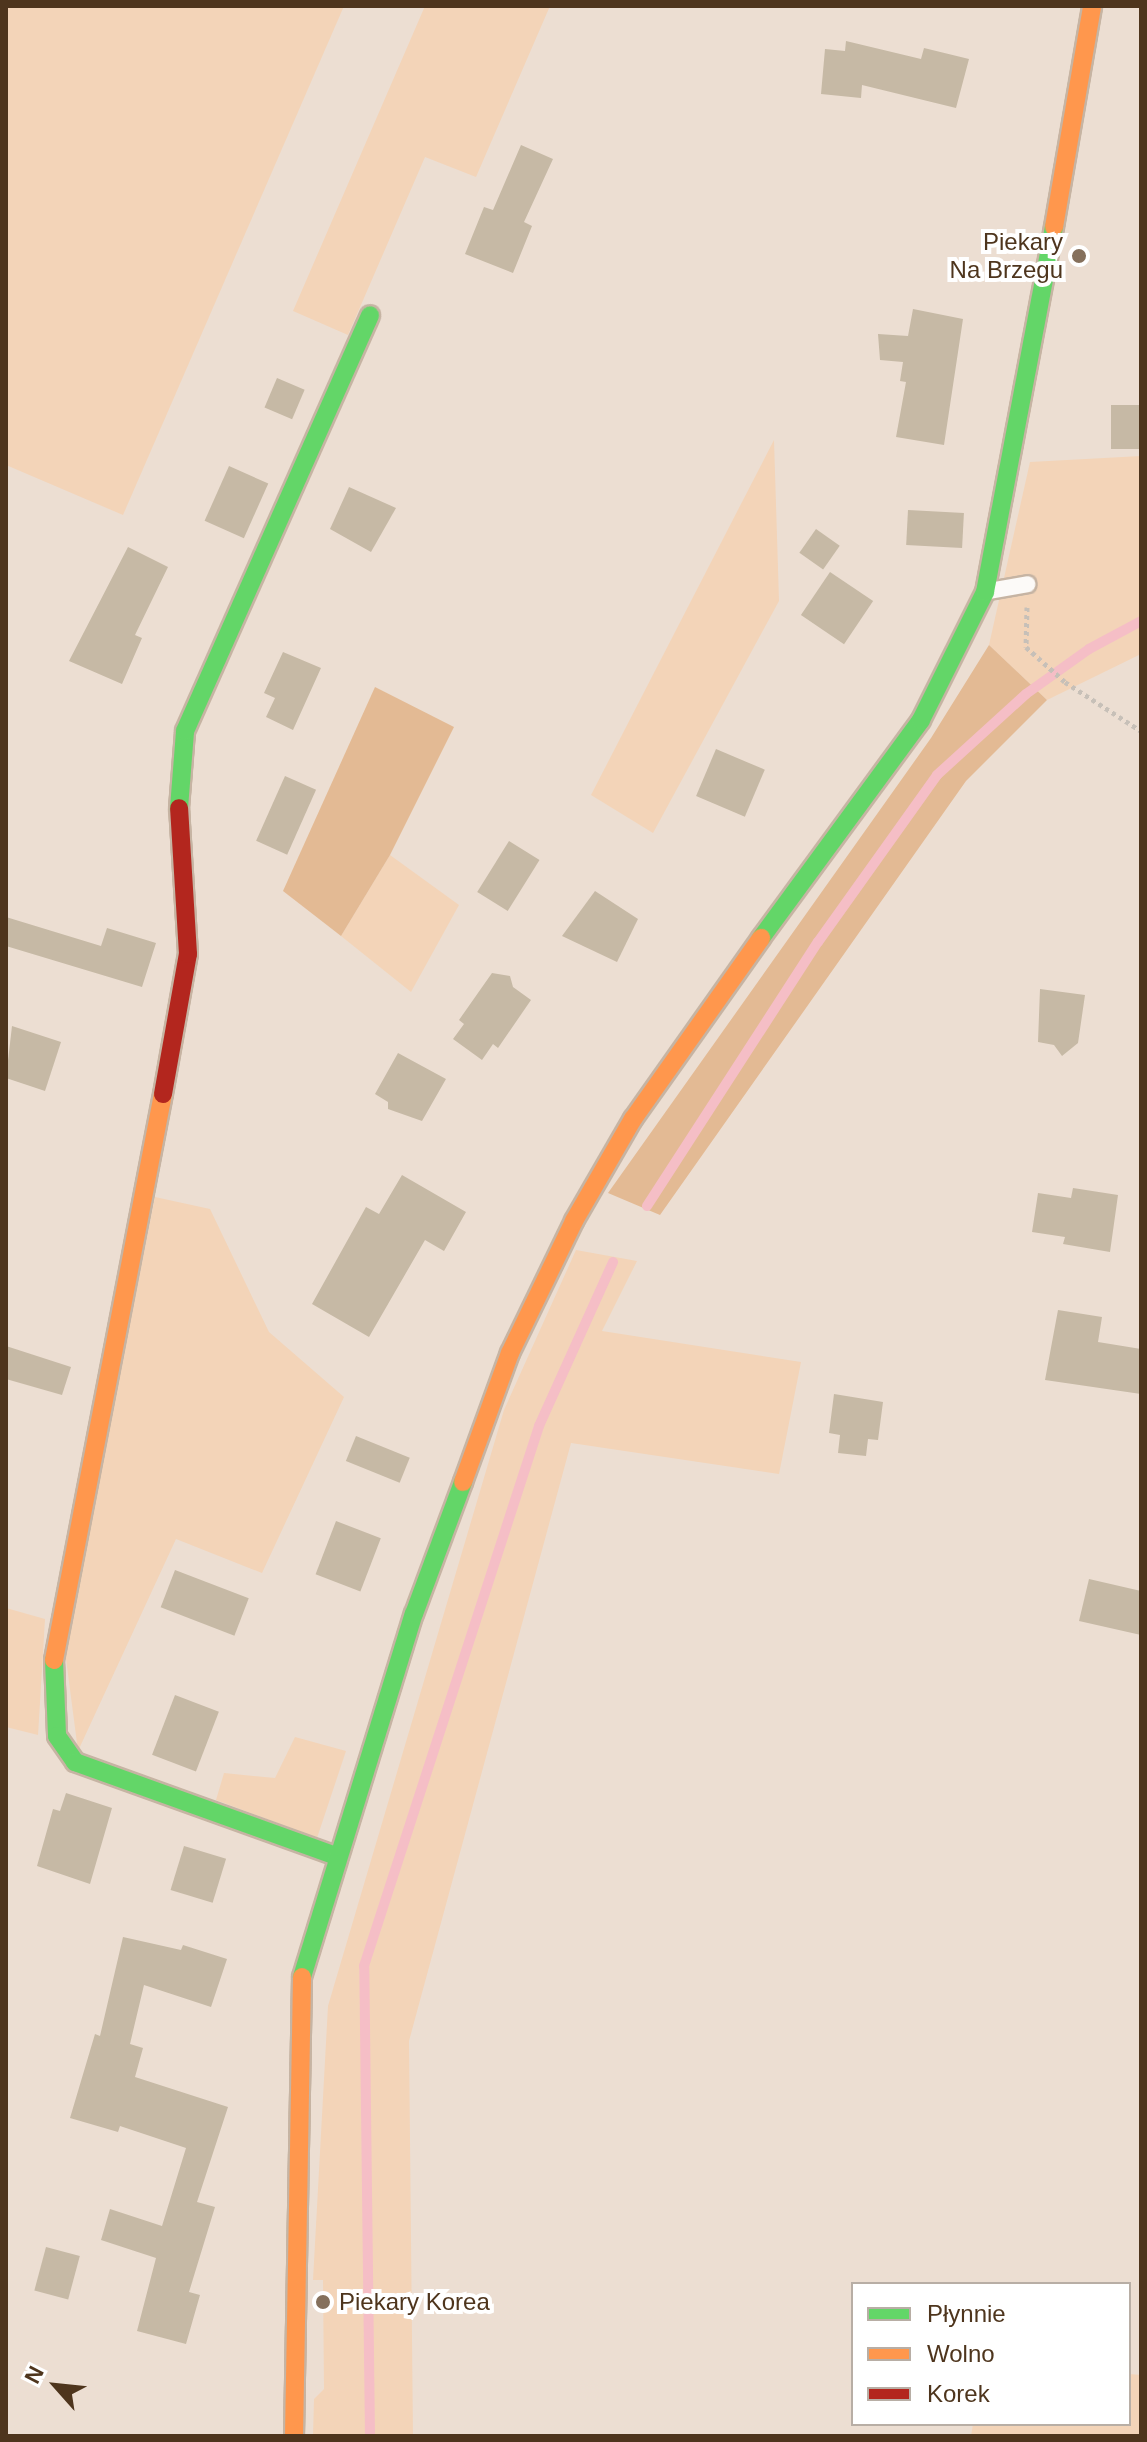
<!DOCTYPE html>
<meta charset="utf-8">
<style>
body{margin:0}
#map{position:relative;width:1147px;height:2442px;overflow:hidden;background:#ecded2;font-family:Arial,sans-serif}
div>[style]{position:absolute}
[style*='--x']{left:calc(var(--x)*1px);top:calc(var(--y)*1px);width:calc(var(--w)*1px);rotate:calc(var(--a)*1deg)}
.green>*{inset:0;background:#f3d4b8}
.forest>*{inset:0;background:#e3ba94}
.stream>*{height:10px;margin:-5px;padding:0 5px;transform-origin:5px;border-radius:5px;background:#f5bec6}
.building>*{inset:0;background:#c6b9a5;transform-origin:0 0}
.path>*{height:5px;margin-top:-2.5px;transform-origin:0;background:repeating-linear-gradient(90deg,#c7c0b8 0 4px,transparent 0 8px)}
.roads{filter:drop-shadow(2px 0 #c6b4a3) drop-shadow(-2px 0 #c6b4a3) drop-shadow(0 2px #c6b4a3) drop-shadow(0 -2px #c6b4a3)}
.lane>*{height:16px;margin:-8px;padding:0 8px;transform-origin:8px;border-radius:8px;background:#fcfaf8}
.fast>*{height:18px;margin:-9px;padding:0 9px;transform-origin:9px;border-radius:9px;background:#63d668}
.slow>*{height:18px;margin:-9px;padding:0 9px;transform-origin:9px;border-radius:9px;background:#ff974d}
.jam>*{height:18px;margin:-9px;padding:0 9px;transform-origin:9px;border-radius:9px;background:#b3261e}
.dots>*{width:22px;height:22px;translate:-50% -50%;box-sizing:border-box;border:4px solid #fff;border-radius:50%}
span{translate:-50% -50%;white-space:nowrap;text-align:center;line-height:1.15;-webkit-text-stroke:8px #fff;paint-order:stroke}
.poi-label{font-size:24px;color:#4e351d}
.right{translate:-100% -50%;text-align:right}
.left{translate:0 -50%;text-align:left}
.frame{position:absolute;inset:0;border:8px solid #4e351d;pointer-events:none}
.legend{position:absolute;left:851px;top:2282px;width:280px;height:144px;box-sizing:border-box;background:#fff;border:2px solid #b8aea5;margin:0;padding:10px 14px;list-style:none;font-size:24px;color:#4e351d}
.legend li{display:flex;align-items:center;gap:16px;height:40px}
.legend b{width:40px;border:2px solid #b8aea5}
.north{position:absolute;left:16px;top:2346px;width:80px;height:80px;-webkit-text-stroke:6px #fff;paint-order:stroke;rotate:297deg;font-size:22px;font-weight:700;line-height:32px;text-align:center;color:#4e351d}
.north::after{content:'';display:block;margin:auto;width:28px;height:36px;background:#4e351d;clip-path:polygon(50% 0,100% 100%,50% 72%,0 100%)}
</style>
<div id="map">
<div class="green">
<i style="clip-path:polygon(6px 6px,344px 6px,123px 515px,6px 465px)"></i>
<i style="clip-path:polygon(425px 6px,550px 6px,476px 177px,425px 157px,348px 335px,293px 311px)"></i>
<i style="clip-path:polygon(774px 440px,779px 601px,653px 833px,591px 795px)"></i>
<i style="clip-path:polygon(1141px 456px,1141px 654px,1047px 700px,989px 645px,1030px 462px)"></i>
<i style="clip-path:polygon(390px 855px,459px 905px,411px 992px,341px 936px)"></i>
<i style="clip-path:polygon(155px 1197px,210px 1209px,269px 1332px,344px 1397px,262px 1573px,176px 1539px,78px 1751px,65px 1651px)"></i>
<i style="clip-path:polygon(576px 1250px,637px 1261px,602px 1331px,801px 1362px,779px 1474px,571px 1443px,409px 2041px,413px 2436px,313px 2436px,314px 2399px,324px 2389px,323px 2280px,313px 2280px,328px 2006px,504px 1410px)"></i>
<i style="clip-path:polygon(6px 1608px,45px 1619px,38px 1735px,6px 1727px)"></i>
<i style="clip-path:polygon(295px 1737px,346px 1751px,317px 1838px,216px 1800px,224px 1773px,275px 1778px)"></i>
<i style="clip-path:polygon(1129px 2374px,1141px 2375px,1141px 2436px,971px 2436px,973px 2424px,1129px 2424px)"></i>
</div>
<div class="forest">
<i style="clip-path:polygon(989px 645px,1047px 700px,966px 781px,660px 1215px,608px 1193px,931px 738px)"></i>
<i style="clip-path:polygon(375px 687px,454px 727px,390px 855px,341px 936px,283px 891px)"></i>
</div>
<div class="stream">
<i style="--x:647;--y:1206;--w:315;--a:-57.1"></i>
<i style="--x:818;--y:942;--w:205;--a:-54.5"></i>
<i style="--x:937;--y:775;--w:120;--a:-42.3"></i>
<i style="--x:1026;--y:694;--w:77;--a:-35.5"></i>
<i style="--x:1089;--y:649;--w:59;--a:-28.3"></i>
<i style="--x:370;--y:2436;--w:470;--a:-90.7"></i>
<i style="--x:364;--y:1966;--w:568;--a:-72.04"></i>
<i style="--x:539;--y:1426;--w:180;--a:-65.7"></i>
</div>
<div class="building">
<i style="clip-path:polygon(846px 41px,921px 59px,924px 48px,969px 59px,956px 108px,862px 85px,861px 98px,821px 94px,825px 49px,845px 51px)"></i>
<i style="clip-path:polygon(521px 145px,553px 159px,524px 222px,532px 226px,513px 273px,465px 254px,484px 207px,493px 210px)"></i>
<i style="clip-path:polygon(913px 309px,963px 319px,944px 445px,896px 437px,906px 382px,900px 381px,903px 362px,880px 360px,878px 334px,908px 336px)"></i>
<i style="left:277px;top:378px;width:30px;height:32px;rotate:23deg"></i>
<i style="left:1141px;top:405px;width:44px;height:30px;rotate:90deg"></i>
<i style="left:229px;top:466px;width:43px;height:60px;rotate:24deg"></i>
<i style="clip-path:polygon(349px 487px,396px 508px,371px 552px,330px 529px)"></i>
<i style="left:908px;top:510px;width:56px;height:35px;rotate:3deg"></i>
<i style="left:816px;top:529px;width:29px;height:29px;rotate:35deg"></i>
<i style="clip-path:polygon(128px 547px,168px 567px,135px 635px,142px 638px,122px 684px,69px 661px)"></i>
<i style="left:830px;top:572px;width:52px;height:52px;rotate:34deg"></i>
<i style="clip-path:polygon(283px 652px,321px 668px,293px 730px,266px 717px,275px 698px,264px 693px)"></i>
<i style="left:716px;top:749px;width:53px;height:51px;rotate:23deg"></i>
<i style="left:285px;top:776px;width:34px;height:71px;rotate:24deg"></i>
<i style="left:509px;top:841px;width:36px;height:60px;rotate:32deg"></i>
<i style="clip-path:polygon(595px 891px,638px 919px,617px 962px,562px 936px)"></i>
<i style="clip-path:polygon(6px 917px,101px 946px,107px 928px,156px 943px,142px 987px,6px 946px)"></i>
<i style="clip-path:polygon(492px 973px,510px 976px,513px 987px,531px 1000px,498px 1048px,493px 1044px,482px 1060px,453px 1039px,464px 1024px,459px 1020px)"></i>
<i style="clip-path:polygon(1040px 989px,1085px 995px,1078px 1043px,1062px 1056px,1054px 1045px,1038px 1042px)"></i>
<i style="clip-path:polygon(12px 1026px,61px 1042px,45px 1091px,6px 1078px)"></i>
<i style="clip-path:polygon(398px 1053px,446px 1079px,422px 1121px,388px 1109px,388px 1102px,375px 1094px)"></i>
<i style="clip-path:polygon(402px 1175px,466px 1212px,444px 1251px,425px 1240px,369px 1337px,312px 1304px,366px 1207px,379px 1214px)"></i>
<i style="clip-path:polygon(1073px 1188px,1118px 1195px,1110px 1252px,1063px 1244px,1065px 1237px,1032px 1232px,1038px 1193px,1071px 1198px)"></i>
<i style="clip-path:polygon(1058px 1310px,1102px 1317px,1098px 1342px,1141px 1349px,1141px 1394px,1045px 1380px)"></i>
<i style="clip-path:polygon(6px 1346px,71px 1367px,62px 1395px,6px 1379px)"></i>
<i style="clip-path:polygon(834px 1394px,883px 1402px,878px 1440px,868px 1439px,866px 1456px,838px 1453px,840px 1435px,829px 1433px)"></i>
<i style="left:356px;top:1436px;width:58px;height:27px;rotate:22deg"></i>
<i style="left:336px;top:1521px;width:48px;height:57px;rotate:21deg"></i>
<i style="left:175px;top:1570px;width:79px;height:40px;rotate:21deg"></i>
<i style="clip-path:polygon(1089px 1579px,1141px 1591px,1141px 1635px,1079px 1621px)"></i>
<i style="left:175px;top:1695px;width:47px;height:64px;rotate:21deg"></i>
<i style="clip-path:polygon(66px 1793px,112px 1808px,90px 1884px,37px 1866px,53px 1809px,60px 1811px)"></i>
<i style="left:184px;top:1846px;width:44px;height:46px;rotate:17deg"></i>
<i style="clip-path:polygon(123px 1937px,181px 1950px,183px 1945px,227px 1959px,211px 2007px,144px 1985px,130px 2044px,143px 2048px,135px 2077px,228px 2107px,197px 2202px,215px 2207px,189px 2292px,200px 2295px,186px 2344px,137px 2331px,156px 2258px,101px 2240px,110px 2209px,162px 2226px,186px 2148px,120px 2126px,118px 2132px,70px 2118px,95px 2034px,100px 2036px)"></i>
<i style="left:46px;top:2247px;width:35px;height:45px;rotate:15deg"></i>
</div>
<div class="path">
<i style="--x:1027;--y:607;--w:40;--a:91.4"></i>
<i style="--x:1026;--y:647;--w:52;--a:41.9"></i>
<i style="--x:1065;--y:682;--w:90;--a:32.8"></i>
</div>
<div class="roads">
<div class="lane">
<i style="--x:989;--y:591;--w:39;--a:-10"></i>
</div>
<div class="fast">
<i style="--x:179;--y:808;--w:77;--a:-85.5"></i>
<i style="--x:185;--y:731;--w:455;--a:-66"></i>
<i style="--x:761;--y:938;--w:270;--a:-53.7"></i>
<i style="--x:921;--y:720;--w:143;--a:-63.4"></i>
<i style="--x:985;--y:592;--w:371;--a:-79.3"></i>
<i style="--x:54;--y:1660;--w:76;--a:87.7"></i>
<i style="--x:57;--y:1736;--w:32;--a:55"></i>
<i style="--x:75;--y:1762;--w:277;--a:19.8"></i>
<i style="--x:302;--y:1977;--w:380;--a:-72.9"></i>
<i style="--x:414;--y:1614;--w:141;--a:-69.6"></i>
</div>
<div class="slow">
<i style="--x:1054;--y:227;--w:224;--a:-80.2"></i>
<i style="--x:463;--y:1482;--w:137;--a:-70"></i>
<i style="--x:510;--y:1353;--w:147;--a:-64.1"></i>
<i style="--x:574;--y:1221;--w:118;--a:-60"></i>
<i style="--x:633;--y:1119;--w:222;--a:-54.7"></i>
<i style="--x:54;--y:1660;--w:576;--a:-79.1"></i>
<i style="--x:294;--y:2436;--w:459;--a:-89"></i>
</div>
<div class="jam">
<i style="--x:163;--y:1094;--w:142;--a:-79.9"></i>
<i style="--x:188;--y:954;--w:146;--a:-93.5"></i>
</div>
</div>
<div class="dots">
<i style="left:1079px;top:256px;background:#85705c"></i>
<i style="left:323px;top:2302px;background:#85705c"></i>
</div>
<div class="poi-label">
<span class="right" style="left:1063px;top:256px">Piekary<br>Na Brzegu</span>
<span class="left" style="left:339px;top:2302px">Piekary Korea</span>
</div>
<div class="frame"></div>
<ul class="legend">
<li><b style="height:10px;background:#63d668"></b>Płynnie</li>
<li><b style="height:10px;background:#ff974d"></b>Wolno</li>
<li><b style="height:10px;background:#b3261e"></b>Korek</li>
</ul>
<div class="north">N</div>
</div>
